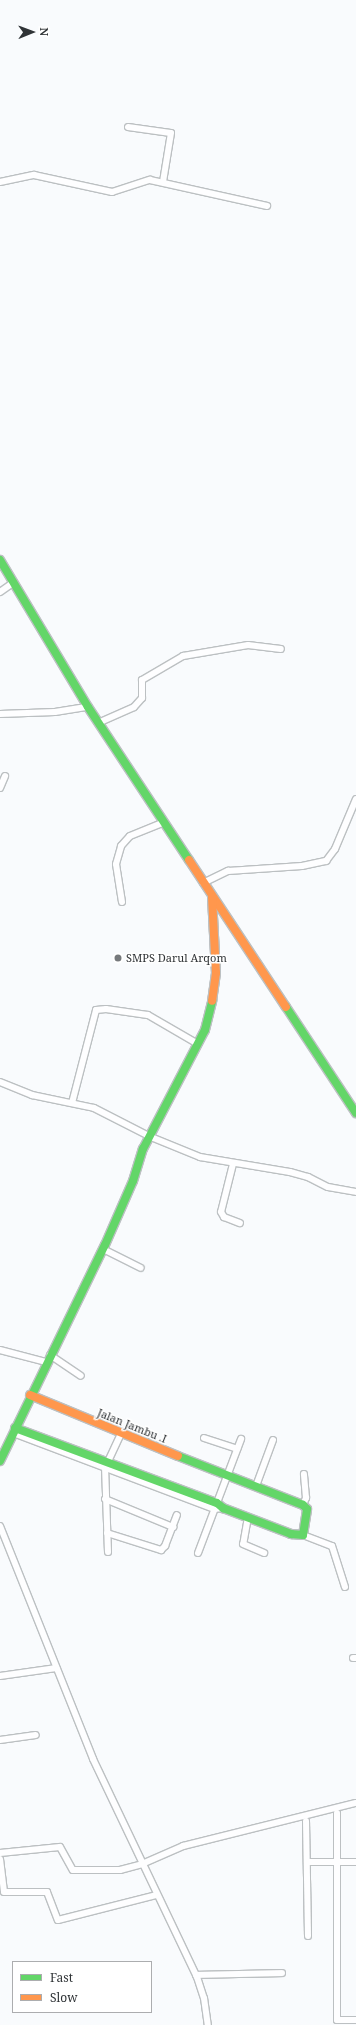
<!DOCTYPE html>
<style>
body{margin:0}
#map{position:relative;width:356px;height:2025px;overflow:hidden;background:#f9fbfd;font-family:"Noto Serif",serif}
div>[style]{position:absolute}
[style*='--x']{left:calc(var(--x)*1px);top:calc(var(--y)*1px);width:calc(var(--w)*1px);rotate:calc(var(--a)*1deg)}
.roads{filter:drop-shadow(1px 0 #bcc0c2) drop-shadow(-1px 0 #bcc0c2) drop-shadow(0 1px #bcc0c2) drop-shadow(0 -1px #bcc0c2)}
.street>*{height:6px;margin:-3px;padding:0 3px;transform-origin:3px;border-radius:3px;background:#fefeff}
.fast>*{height:8px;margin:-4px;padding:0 4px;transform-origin:4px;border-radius:4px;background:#63d668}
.slow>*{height:8px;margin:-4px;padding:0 4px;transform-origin:4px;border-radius:4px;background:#ff974d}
.dots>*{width:11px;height:11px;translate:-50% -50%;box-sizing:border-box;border:2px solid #fff;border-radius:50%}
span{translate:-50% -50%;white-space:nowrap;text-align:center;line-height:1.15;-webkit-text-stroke:3px #fff;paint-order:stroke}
.poi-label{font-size:11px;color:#2f3336}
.left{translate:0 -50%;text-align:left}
.street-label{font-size:11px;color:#2f3336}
.legend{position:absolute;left:12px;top:1961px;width:140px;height:52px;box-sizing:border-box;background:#fff;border:1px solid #acadaf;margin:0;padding:5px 7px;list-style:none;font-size:12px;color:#2f3336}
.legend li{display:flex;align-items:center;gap:8px;height:20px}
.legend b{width:20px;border:1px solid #acadaf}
.north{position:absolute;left:12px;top:12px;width:40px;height:40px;-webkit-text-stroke:3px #fff;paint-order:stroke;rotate:89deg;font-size:11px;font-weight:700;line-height:16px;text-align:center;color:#2f3336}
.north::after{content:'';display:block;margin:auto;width:14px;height:18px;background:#2f3336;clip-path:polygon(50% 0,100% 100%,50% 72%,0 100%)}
</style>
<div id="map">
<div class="roads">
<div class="street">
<i style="--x:128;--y:127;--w:43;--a:7.9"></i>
<i style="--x:171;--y:133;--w:50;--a:99.3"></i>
<i style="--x:0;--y:182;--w:35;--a:-12"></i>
<i style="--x:34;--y:175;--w:80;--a:12.3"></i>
<i style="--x:112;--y:192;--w:40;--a:-18"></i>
<i style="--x:150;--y:180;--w:120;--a:12.5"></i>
<i style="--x:0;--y:592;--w:16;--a:-35"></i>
<i style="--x:0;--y:714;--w:55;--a:-2.1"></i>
<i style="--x:55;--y:712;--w:33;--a:-9"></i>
<i style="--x:98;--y:723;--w:39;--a:-24"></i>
<i style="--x:134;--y:707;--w:12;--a:-48"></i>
<i style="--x:142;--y:698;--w:18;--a:-90"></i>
<i style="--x:142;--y:680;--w:48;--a:-30.3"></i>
<i style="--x:183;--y:656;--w:66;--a:-9.6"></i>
<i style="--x:248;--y:645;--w:33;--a:7"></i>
<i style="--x:0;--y:788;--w:13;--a:-67"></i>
<i style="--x:203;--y:883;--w:28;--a:-26"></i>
<i style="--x:228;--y:871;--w:74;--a:-3.9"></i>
<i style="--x:302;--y:866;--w:25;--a:-12"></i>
<i style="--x:326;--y:861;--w:15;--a:-53"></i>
<i style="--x:335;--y:849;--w:54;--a:-67.2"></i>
<i style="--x:122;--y:902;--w:38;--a:-99"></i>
<i style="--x:116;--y:864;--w:19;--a:-74"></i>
<i style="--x:121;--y:846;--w:13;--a:-48"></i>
<i style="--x:130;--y:836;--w:35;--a:-22"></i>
<i style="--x:0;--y:1082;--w:35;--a:22"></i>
<i style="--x:32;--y:1095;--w:63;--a:11.8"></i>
<i style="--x:94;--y:1108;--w:64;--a:27"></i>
<i style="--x:151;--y:1137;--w:53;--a:22.2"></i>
<i style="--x:200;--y:1157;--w:91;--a:9.5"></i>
<i style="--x:290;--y:1172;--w:19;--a:16"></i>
<i style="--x:308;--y:1177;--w:22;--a:27"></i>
<i style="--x:328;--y:1187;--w:28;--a:10"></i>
<i style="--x:72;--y:1103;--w:96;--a:-75.5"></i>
<i style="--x:96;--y:1010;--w:10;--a:-6"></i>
<i style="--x:106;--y:1009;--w:42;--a:8.1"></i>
<i style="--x:148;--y:1015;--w:58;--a:30.1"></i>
<i style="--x:233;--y:1164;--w:49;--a:104"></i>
<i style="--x:221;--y:1212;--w:6;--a:59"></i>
<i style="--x:224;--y:1217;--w:17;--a:21"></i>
<i style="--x:103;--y:1249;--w:42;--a:26.6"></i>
<i style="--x:0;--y:1350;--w:48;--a:14.6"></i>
<i style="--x:50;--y:1355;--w:37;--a:34"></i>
<i style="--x:13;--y:1433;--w:215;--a:20.7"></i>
<i style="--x:214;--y:1509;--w:9;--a:-6"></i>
<i style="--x:204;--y:1438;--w:35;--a:18"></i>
<i style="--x:256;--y:1486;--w:49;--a:-69.7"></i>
<i style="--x:105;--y:1499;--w:74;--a:22.4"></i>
<i style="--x:303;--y:1505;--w:8;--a:-67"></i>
<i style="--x:306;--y:1498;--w:24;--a:-95"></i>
<i style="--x:248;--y:1517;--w:27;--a:100"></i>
<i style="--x:243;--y:1544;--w:23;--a:23"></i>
<i style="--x:0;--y:1526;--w:251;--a:68.2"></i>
<i style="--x:93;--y:1759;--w:242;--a:64.5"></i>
<i style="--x:197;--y:1977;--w:22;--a:72"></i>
<i style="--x:204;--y:1998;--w:27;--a:82"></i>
<i style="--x:107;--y:1533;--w:57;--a:17.5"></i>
<i style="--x:161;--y:1550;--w:6;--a:-45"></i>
<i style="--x:165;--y:1546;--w:33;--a:-69"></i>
<i style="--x:303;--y:1535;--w:31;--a:21"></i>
<i style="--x:332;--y:1546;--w:43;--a:72.4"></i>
<i style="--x:108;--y:1552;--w:84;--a:-92"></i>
<i style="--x:105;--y:1468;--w:38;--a:-65"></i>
<i style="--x:198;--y:1553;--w:122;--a:-69.3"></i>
<i style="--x:353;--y:1658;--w:3;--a:0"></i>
<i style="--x:0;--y:1676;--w:57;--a:-8.1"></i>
<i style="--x:0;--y:1740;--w:36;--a:-8"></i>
<i style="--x:337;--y:1813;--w:207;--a:90"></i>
<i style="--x:337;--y:2020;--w:19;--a:0"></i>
<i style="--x:306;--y:1821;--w:115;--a:89"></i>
<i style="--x:0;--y:1853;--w:60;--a:-5.7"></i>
<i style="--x:60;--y:1847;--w:26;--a:61"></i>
<i style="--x:73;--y:1870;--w:47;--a:0"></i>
<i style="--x:120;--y:1870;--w:23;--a:-15"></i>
<i style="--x:142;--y:1864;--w:45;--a:-23.7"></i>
<i style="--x:183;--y:1846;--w:178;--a:-14"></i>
<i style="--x:0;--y:1859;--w:33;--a:83"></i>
<i style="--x:4;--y:1892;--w:43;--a:0"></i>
<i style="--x:47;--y:1892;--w:30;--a:69"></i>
<i style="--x:58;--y:1920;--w:101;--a:-14.3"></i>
<i style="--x:307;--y:1862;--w:49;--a:0"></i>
<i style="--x:196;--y:1975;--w:86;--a:-1.3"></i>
</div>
<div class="fast">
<i style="--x:0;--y:560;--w:171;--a:59.1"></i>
<i style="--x:88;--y:707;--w:183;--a:56.6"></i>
<i style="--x:286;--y:1007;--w:127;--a:56.6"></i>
<i style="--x:15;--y:1428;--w:215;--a:20.4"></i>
<i style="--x:217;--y:1503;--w:8;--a:40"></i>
<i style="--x:223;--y:1508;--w:73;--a:20.9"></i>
<i style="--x:291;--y:1534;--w:12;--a:5"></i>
<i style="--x:303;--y:1535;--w:26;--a:-81"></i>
<i style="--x:307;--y:1509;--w:6;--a:-135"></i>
<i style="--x:303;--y:1505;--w:134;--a:-158.6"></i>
<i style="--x:0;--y:1461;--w:240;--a:-64.1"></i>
<i style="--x:105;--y:1245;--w:70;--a:-66.4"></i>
<i style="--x:133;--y:1181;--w:34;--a:-73"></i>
<i style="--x:143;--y:1149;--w:134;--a:-62.5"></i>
<i style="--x:205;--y:1030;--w:30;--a:-76"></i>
</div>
<div class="slow">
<i style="--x:189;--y:860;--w:176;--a:56.6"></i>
<i style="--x:212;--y:897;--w:76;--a:87"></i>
<i style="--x:216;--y:973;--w:28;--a:98"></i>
<i style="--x:30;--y:1395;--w:160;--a:22.4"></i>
</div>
</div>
<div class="dots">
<i style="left:118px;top:958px;background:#76797c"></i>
</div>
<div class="poi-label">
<span class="left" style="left:126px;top:958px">SMPS Darul Arqom</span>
</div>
<div class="street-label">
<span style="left:132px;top:1426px;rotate:22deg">Jalan Jambu .I</span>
</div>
<ul class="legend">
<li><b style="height:5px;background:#63d668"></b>Fast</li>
<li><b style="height:5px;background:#ff974d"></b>Slow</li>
</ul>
<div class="north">N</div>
</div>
